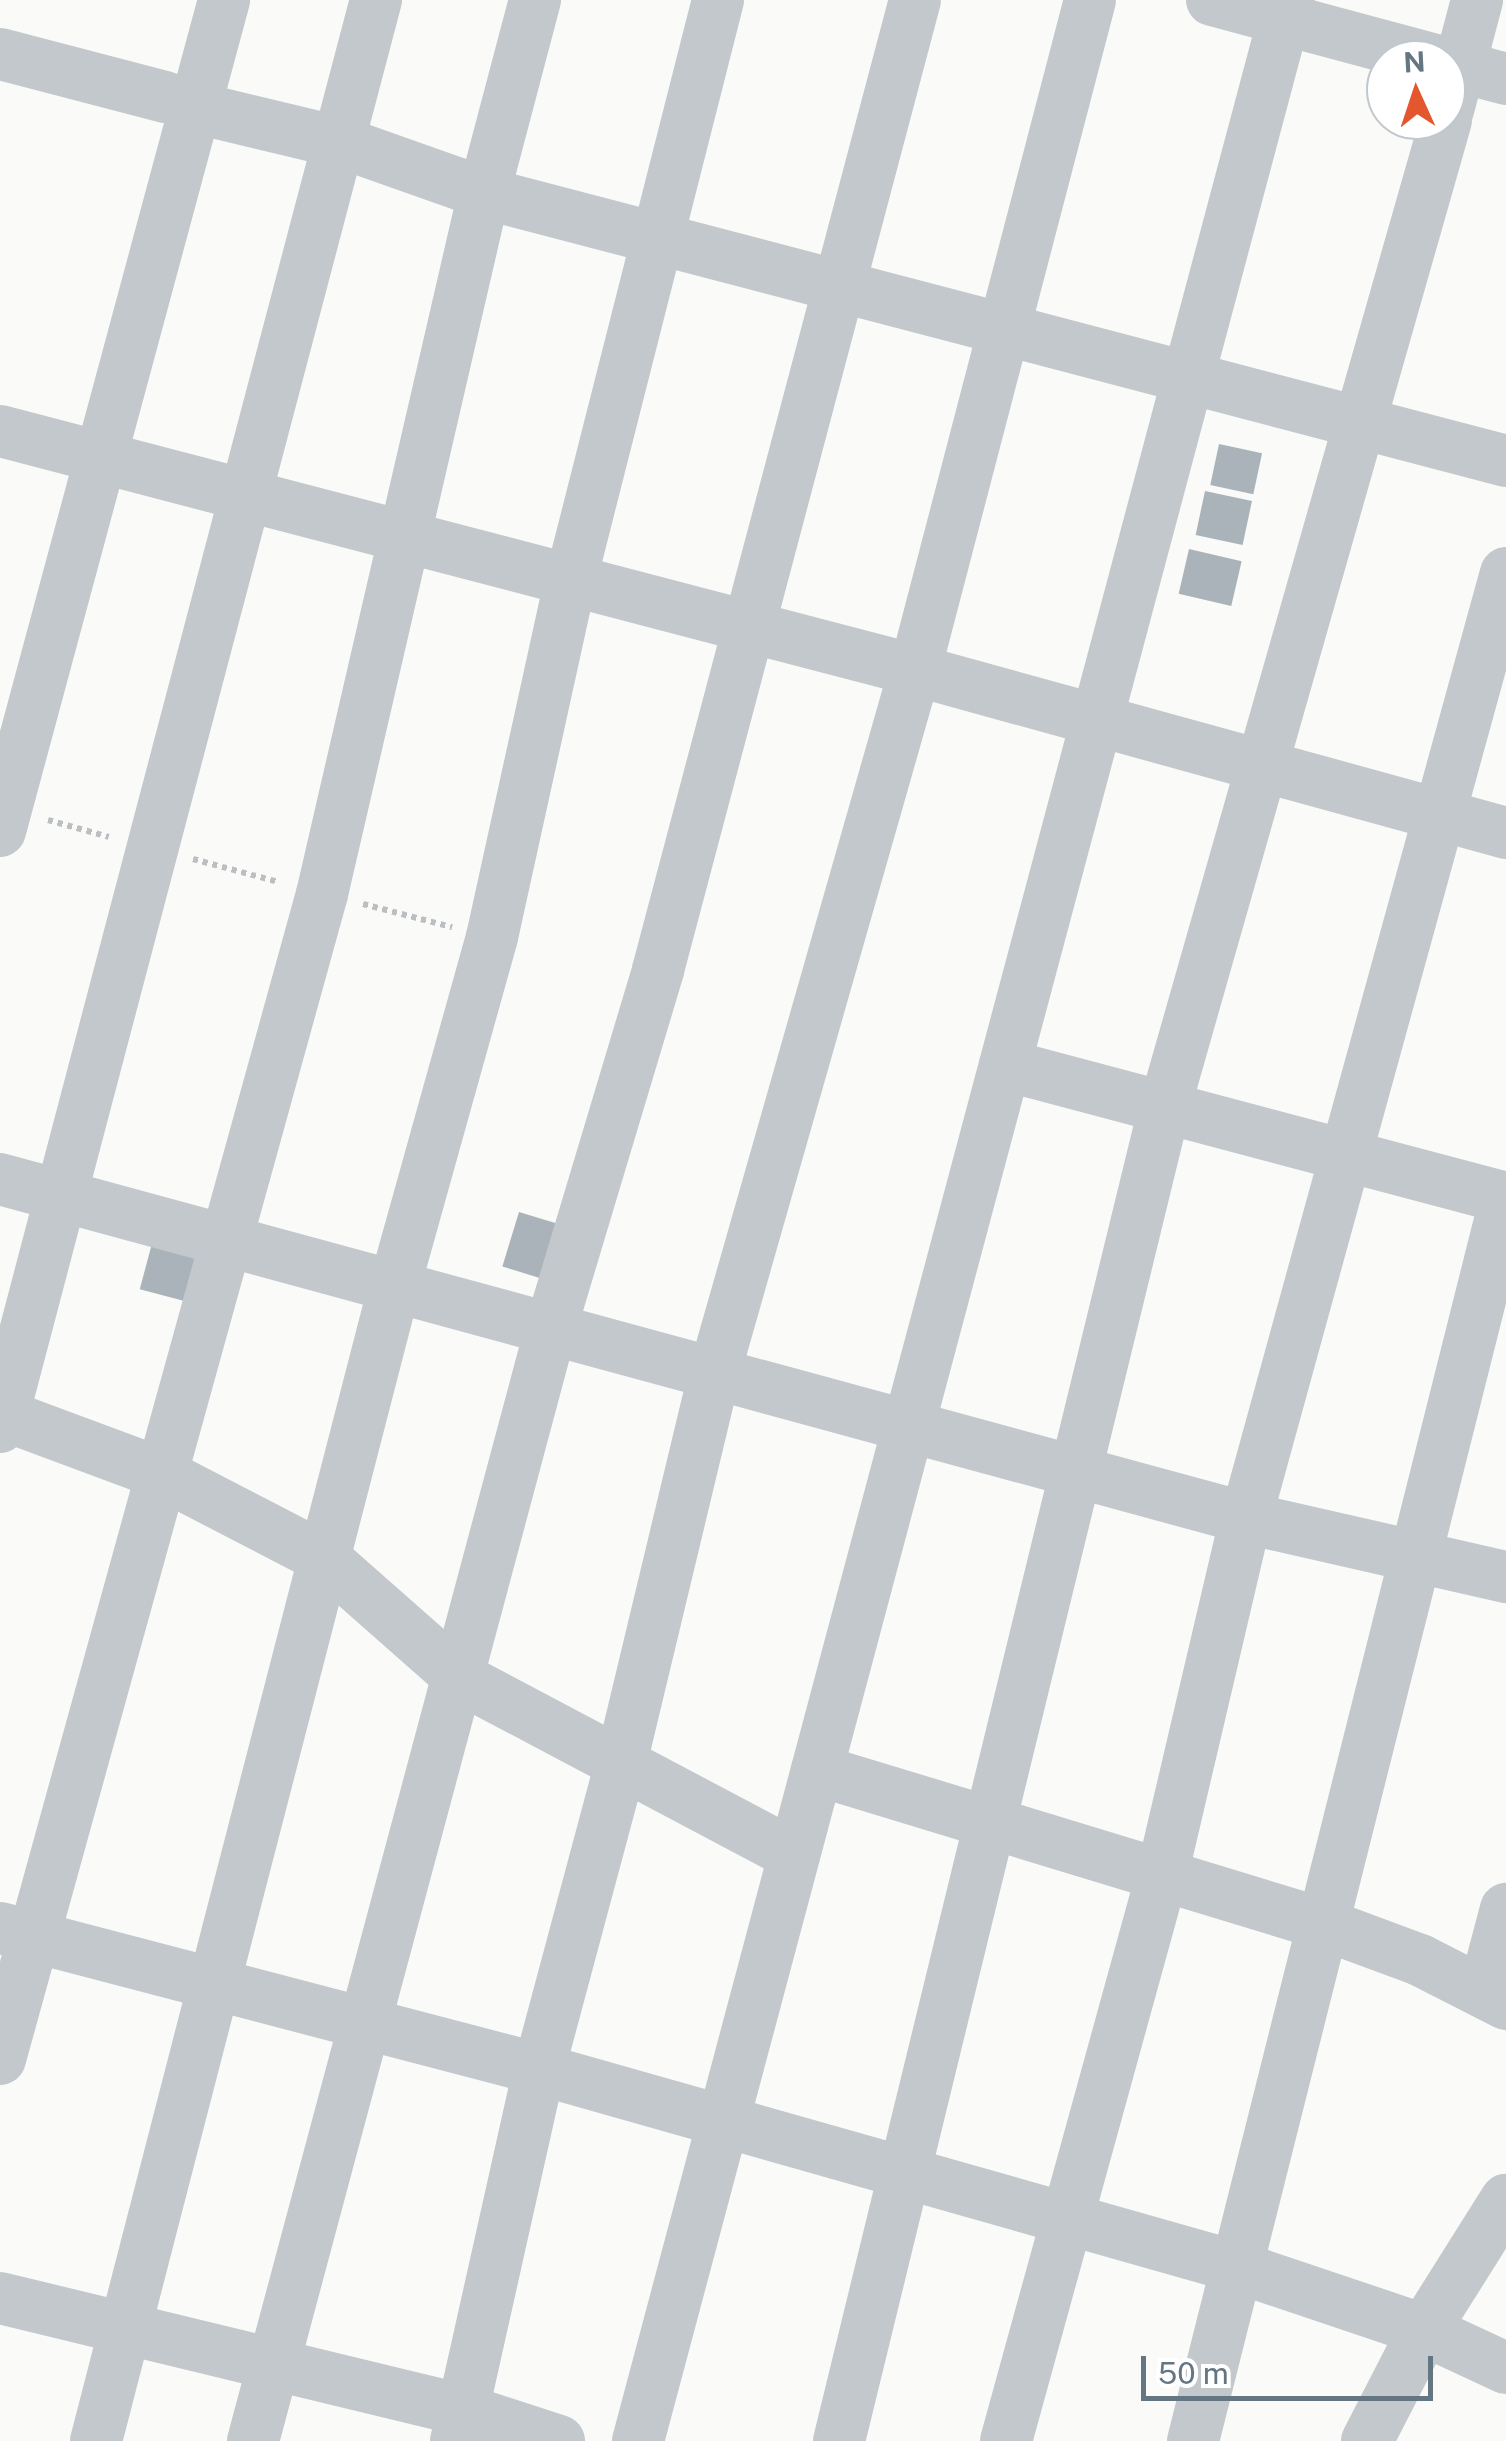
<!DOCTYPE html>
<style>
body{margin:0}
#map{position:relative;width:1506px;height:2441px;overflow:hidden;background:#fafaf8;font-family:"Public Sans",sans-serif}
div>[style]{position:absolute}
[style*='--x']{left:calc(var(--x)*1px);top:calc(var(--y)*1px);width:calc(var(--w)*1px);rotate:calc(var(--a)*1deg)}
.building>*{inset:0;background:#aab3b9;transform-origin:0 0}
.path>*{height:6px;margin-top:-3px;transform-origin:0;background:repeating-linear-gradient(90deg,#bbbfc2 0 5px,transparent 0 10px)}
.minor>*{height:52px;margin:-26px;padding:0 26px;transform-origin:26px;border-radius:26px;background:#c3c8cc}
span{translate:-50% -50%;white-space:nowrap;text-align:center;line-height:1.15;-webkit-text-stroke:10px #fff;paint-order:stroke}
.north{position:absolute;left:1366px;top:40px;width:100px;height:100px;box-sizing:border-box;background:#fff;border:2px solid #c1c8cd;border-radius:50%;rotate:357deg;font-size:28px;font-weight:700;line-height:40px;text-align:center;color:#657683}
.north::after{content:'';display:block;margin:auto;width:35px;height:45px;background:#e4572e;clip-path:polygon(50% 0,100% 100%,50% 72%,0 100%)}
.scale{position:absolute;left:1141px;top:2356px;width:292px;height:45px;box-sizing:border-box;border:5px solid #657683;border-top:0;padding-left:12px;font-size:30px;line-height:35px;white-space:nowrap;color:#657683;-webkit-text-stroke:8px #fff;paint-order:stroke}
</style>
<div id="map">
<div class="building">
<i style="left:1219px;top:444px;width:44px;height:42px;rotate:12deg"></i>
<i style="left:1205px;top:491px;width:48px;height:45px;rotate:12deg"></i>
<i style="left:1189px;top:549px;width:54px;height:46px;rotate:13deg"></i>
<i style="left:519px;top:1212px;width:56px;height:57px;rotate:17deg"></i>
<i style="left:154px;top:1236px;width:55px;height:55px;rotate:15deg"></i>
</div>
<div class="path">
<i style="--x:48;--y:820;--w:63;--a:15.6"></i>
<i style="--x:193;--y:859;--w:88;--a:15.1"></i>
<i style="--x:363;--y:904;--w:92;--a:14.5"></i>
</div>
<div class="minor">
<i style="--x:1212;--y:0;--w:232;--a:15"></i>
<i style="--x:0;--y:54;--w:171;--a:14.6"></i>
<i style="--x:1446;--y:63;--w:62;--a:14.9"></i>
<i style="--x:197;--y:108;--w:150;--a:13.5"></i>
<i style="--x:343;--y:143;--w:150;--a:19.5"></i>
<i style="--x:484;--y:193;--w:1057;--a:14.69"></i>
<i style="--x:1448;--y:110;--w:114;--a:-75.2"></i>
<i style="--x:0;--y:431;--w:946;--a:14.64"></i>
<i style="--x:915;--y:670;--w:613;--a:15.42"></i>
<i style="--x:0;--y:831;--w:861;--a:-74.91"></i>
<i style="--x:1005;--y:1065;--w:518;--a:14.87"></i>
<i style="--x:0;--y:1179;--w:1291;--a:15.22"></i>
<i style="--x:1246;--y:1518;--w:267;--a:12.8"></i>
<i style="--x:4;--y:1415;--w:166;--a:20.4"></i>
<i style="--x:160;--y:1473;--w:185;--a:27.4"></i>
<i style="--x:324;--y:1558;--w:181;--a:41.4"></i>
<i style="--x:460;--y:1678;--w:378;--a:27.9"></i>
<i style="--x:0;--y:1427;--w:1476;--a:-75.24"></i>
<i style="--x:817;--y:1770;--w:526;--a:16.92"></i>
<i style="--x:1320;--y:1923;--w:107;--a:20.3"></i>
<i style="--x:1420;--y:1960;--w:97;--a:27.1"></i>
<i style="--x:0;--y:1928;--w:557;--a:14.66"></i>
<i style="--x:539;--y:2069;--w:722;--a:15.83"></i>
<i style="--x:1234;--y:2266;--w:200;--a:18.6"></i>
<i style="--x:1424;--y:2330;--w:90;--a:24.9"></i>
<i style="--x:1484;--y:1992;--w:86;--a:-75.2"></i>
<i style="--x:0;--y:2059;--w:1209;--a:-74.55"></i>
<i style="--x:322;--y:894;--w:719;--a:-76.99"></i>
<i style="--x:484;--y:193;--w:200;--a:-75.2"></i>
<i style="--x:0;--y:2298;--w:477;--a:13.6"></i>
<i style="--x:464;--y:2410;--w:100;--a:18.1"></i>
<i style="--x:96;--y:2441;--w:1191;--a:-75.51"></i>
<i style="--x:394;--y:1288;--w:364;--a:-74.4"></i>
<i style="--x:492;--y:937;--w:367;--a:-77.6"></i>
<i style="--x:571;--y:579;--w:597;--a:-75.75"></i>
<i style="--x:253;--y:2441;--w:1156;--a:-75.01"></i>
<i style="--x:552;--y:1324;--w:370;--a:-73.3"></i>
<i style="--x:658;--y:970;--w:1003;--a:-75.16"></i>
<i style="--x:456;--y:2441;--w:381;--a:-77.4"></i>
<i style="--x:539;--y:2069;--w:313;--a:-75"></i>
<i style="--x:620;--y:1767;--w:407;--a:-76.5"></i>
<i style="--x:715;--y:1371;--w:729;--a:-74.08"></i>
<i style="--x:915;--y:670;--w:692;--a:-75.36"></i>
<i style="--x:638;--y:2441;--w:2526;--a:-75.07"></i>
<i style="--x:839;--y:2441;--w:1374;--a:-76.28"></i>
<i style="--x:1165;--y:1106;--w:1025;--a:-74.09"></i>
<i style="--x:1006;--y:2441;--w:587;--a:-74.59"></i>
<i style="--x:1162;--y:1875;--w:367;--a:-76.8"></i>
<i style="--x:1246;--y:1518;--w:980;--a:-74.62"></i>
<i style="--x:1193;--y:2441;--w:1283;--a:-75.88"></i>
<i style="--x:1367;--y:2441;--w:125;--a:-62.8"></i>
<i style="--x:1424;--y:2330;--w:154;--a:-57.8"></i>
</div>
<div class="north">N</div>
<div class="scale">50 m</div>
</div>
